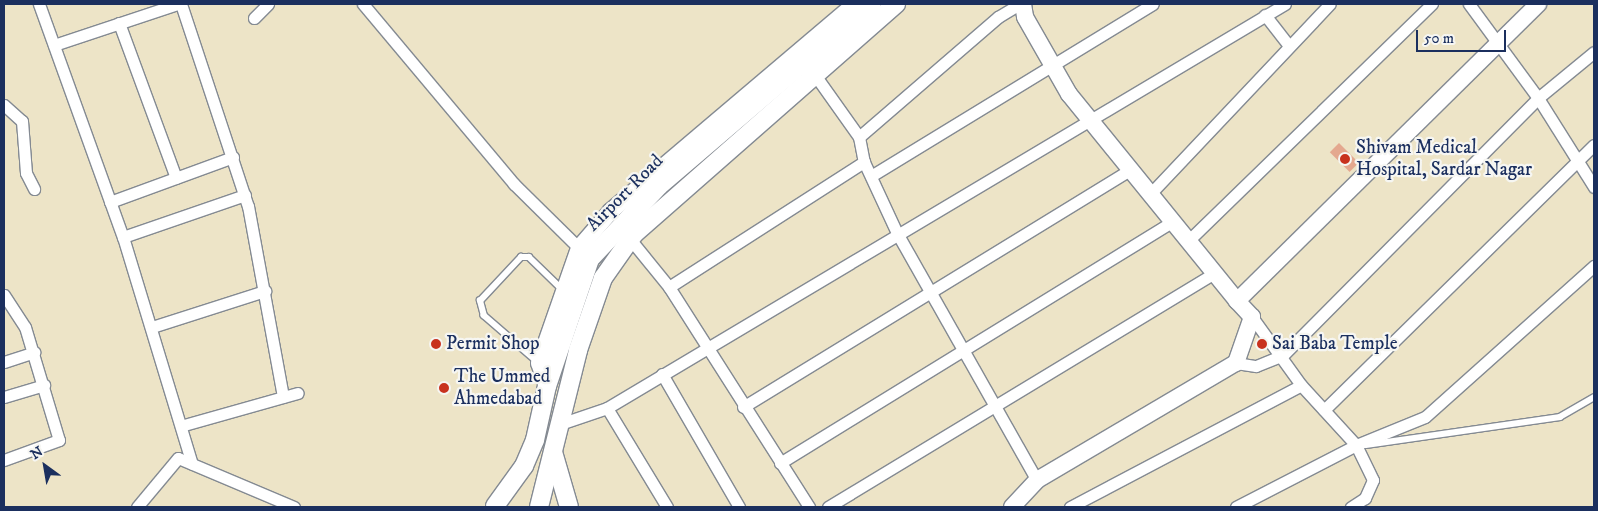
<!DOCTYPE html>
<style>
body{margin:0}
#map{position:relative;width:1598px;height:511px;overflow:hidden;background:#ede4c7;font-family:"IM FELL DW Pica",serif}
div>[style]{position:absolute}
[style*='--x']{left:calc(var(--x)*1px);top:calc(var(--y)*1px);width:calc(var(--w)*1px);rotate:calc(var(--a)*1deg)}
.building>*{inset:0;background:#e4a88f;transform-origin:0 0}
.roads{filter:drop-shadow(1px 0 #848a92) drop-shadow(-1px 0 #848a92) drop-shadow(0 1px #848a92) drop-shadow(0 -1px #848a92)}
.lane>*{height:5.5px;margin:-2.75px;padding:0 2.75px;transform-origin:2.75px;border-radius:2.75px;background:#fff}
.street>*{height:11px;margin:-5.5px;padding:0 5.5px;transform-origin:5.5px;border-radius:5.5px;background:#fff}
.secondary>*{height:16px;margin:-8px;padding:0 8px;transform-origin:8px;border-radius:8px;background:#fff}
.primary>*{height:18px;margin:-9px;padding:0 9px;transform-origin:9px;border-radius:9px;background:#fff}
.dots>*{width:14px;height:14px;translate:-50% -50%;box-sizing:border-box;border:2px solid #f6f6f2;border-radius:50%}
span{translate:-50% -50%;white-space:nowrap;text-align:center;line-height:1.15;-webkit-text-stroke:4.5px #f6f6f2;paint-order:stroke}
.poi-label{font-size:19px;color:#1b2f5e}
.left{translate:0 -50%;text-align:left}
.street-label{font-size:19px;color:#1b2f5e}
.frame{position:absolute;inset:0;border:5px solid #1b2f5e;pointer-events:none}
.north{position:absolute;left:20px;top:441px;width:50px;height:50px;-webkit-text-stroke:4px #f6f6f2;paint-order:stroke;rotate:328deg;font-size:14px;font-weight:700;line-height:20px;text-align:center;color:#1b2f5e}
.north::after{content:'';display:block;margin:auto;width:18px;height:22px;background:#1b2f5e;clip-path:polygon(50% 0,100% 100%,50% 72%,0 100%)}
.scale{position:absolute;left:1416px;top:30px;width:90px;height:22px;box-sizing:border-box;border:2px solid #1b2f5e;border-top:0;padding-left:6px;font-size:15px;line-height:18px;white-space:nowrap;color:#1b2f5e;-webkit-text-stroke:4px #f6f6f2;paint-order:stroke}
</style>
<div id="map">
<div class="building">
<i style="left:1339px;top:143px;width:28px;height:13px;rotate:45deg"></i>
</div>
<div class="roads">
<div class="lane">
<i style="--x:536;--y:361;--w:69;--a:-139.1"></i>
<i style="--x:484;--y:316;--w:16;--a:-105"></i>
<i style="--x:480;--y:301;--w:60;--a:-47"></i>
<i style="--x:521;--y:257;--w:8;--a:0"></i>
<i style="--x:529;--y:257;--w:47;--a:44.1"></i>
<i style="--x:1366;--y:445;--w:196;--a:-8.2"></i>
<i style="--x:1560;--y:417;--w:39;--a:-30"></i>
</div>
<div class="street">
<i style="--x:39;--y:4;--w:248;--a:70.2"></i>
<i style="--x:123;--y:237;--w:237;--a:73.1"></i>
<i style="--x:181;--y:4;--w:213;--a:71.7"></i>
<i style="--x:248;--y:206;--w:194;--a:79.6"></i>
<i style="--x:363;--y:4;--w:235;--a:50"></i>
<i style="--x:514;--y:184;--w:91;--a:44.6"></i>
<i style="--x:1469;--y:4;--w:117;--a:53.7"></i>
<i style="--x:1538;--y:98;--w:105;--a:57.8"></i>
<i style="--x:1265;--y:15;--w:39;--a:52"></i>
<i style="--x:254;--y:18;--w:20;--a:-45"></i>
<i style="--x:119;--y:23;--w:165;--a:69.8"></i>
<i style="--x:54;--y:45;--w:130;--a:-18.4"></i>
<i style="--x:815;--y:75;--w:76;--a:54.6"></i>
<i style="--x:859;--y:137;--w:25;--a:79"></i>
<i style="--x:864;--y:162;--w:78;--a:65.1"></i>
<i style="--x:897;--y:233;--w:284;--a:60.5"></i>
<i style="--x:4;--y:105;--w:24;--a:42"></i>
<i style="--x:22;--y:121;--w:52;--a:85.6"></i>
<i style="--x:26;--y:173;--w:18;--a:63"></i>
<i style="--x:859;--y:137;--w:184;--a:-40.8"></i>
<i style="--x:998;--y:17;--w:26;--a:-31"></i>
<i style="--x:871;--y:176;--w:330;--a:-31.4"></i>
<i style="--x:1151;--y:193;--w:260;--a:-46.6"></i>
<i style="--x:110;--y:202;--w:131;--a:-20.1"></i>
<i style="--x:123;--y:237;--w:129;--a:-19"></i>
<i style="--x:630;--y:239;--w:62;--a:50.9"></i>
<i style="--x:669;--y:287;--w:261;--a:57.5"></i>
<i style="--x:1189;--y:240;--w:339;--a:-44.2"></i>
<i style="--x:669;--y:287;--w:232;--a:-32.7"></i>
<i style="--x:4;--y:295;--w:38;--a:57"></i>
<i style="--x:25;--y:327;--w:118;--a:73.3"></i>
<i style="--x:59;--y:440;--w:59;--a:160"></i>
<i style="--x:1252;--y:317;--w:84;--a:54.2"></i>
<i style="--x:1301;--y:385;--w:81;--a:47.5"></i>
<i style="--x:1356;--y:445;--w:74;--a:-22.1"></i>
<i style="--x:1425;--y:417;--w:227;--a:-41.8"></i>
<i style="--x:152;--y:327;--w:119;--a:-17.7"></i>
<i style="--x:4;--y:362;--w:32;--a:-18"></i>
<i style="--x:1236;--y:363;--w:20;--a:9"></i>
<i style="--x:1256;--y:366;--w:29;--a:-22"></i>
<i style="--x:1283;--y:355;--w:362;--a:-45.2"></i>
<i style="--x:1538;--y:98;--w:72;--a:-39.4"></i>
<i style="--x:662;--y:374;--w:154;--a:59.9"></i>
<i style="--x:4;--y:397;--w:42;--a:-16.7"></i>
<i style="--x:743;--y:407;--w:454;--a:-31.5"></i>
<i style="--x:607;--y:408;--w:116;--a:58.8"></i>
<i style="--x:1324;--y:410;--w:378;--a:-44.5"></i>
<i style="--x:184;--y:425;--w:118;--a:-15.7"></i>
<i style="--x:557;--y:425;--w:53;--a:-18.8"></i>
<i style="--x:607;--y:408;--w:789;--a:-30.79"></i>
<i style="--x:780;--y:463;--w:462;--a:-31.6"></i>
<i style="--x:137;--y:507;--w:64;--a:-50.1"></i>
<i style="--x:178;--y:458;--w:126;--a:22.9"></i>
<i style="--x:828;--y:507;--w:452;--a:-31.2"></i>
<i style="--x:1070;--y:507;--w:261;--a:-27.8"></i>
<i style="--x:1236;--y:507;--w:135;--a:-27.3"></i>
<i style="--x:1356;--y:445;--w:39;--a:64"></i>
<i style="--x:1373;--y:480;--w:20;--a:114"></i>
<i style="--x:1365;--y:498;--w:17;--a:147"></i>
</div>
<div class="secondary">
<i style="--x:1023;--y:4;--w:13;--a:81"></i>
<i style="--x:1025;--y:17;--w:89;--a:60.3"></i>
<i style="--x:1069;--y:94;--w:267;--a:50.9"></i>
<i style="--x:547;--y:386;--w:24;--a:-109"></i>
<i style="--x:539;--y:363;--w:122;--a:-70.8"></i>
<i style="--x:579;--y:248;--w:49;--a:-49.1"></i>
<i style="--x:611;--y:211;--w:320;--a:-40.3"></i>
<i style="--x:1012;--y:507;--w:37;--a:-47"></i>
<i style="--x:1037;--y:480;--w:231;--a:-30.5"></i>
<i style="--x:1236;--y:363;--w:49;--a:-70.8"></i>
<i style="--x:1252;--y:317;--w:22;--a:-133"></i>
<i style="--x:1237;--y:301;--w:423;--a:-44.6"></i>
</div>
<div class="primary">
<i style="--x:553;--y:452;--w:57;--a:73.8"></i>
<i style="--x:495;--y:506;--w:49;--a:-54.1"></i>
<i style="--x:524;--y:466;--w:28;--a:-67"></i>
<i style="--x:535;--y:440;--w:55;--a:-77.5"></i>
<i style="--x:547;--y:386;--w:134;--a:-71.3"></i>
<i style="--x:590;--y:259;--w:100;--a:-46.6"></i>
<i style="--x:659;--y:186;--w:280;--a:-40.5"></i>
<i style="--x:539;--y:507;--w:162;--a:-76"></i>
<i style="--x:578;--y:350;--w:76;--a:-70.9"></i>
<i style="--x:603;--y:278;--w:54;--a:-54.8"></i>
<i style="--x:634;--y:234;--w:349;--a:-41.3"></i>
</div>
</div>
<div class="dots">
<i style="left:1345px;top:159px;background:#c8321e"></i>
<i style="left:436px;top:344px;background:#c8321e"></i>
<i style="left:1262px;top:344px;background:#c8321e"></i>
<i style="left:444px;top:388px;background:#c8321e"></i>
</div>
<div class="poi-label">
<span class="left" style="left:1356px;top:159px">Shivam Medical<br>Hospital, Sardar Nagar</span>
<span class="left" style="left:446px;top:344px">Permit Shop</span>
<span class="left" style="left:1272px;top:344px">Sai Baba Temple</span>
<span class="left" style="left:454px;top:388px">The Ummed<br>Ahmedabad</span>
</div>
<div class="street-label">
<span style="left:625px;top:193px;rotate:-45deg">Airport Road</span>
</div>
<div class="frame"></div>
<div class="north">N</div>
<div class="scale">50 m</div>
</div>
